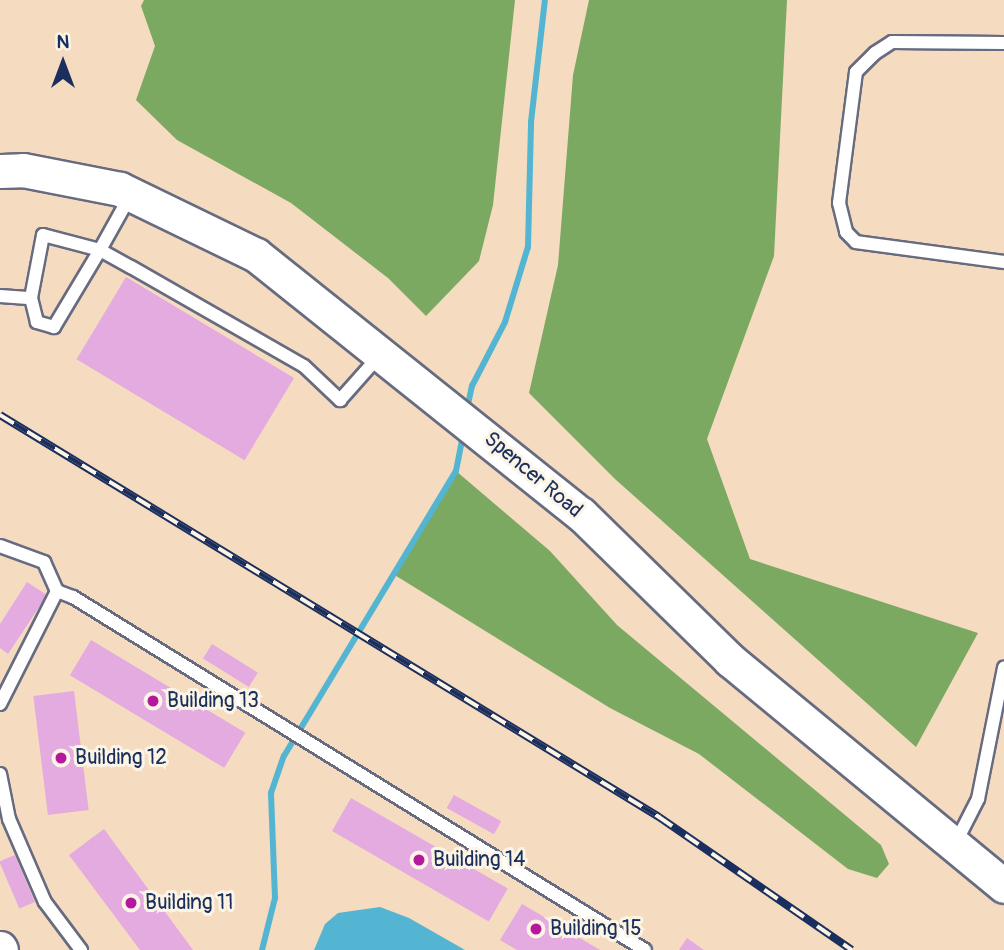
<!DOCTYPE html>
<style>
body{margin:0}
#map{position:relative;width:1004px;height:950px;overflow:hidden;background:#f5dbbf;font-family:Pangolin,sans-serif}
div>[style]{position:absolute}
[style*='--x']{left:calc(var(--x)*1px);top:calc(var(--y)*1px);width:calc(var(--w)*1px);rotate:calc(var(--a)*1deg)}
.forest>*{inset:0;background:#7ca961}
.water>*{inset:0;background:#53b5d1}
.stream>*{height:6px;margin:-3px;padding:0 3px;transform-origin:3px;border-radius:3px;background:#53b5d1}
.building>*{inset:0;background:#e3abe0;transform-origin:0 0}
.roads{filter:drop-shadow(2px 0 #676b80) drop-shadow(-2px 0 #676b80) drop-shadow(0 2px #676b80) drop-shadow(0 -2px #676b80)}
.lane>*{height:12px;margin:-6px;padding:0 6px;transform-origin:6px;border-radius:6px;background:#fff}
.secondary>*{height:33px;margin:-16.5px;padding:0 16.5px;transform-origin:16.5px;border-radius:16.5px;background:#fff}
.rail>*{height:8px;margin-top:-4px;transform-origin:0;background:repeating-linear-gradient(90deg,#fcf5e5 0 16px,#1b2f5e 0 32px);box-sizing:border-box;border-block:2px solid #1b2f5e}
.dots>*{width:19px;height:19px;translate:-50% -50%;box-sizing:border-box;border:4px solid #fcf5e5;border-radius:50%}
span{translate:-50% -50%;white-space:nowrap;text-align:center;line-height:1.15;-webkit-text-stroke:6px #fcf5e5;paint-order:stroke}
.street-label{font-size:21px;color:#1b2f5e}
.poi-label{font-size:21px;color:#1b2f5e}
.left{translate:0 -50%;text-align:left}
.north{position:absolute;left:28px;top:28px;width:70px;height:70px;-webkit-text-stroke:5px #fcf5e5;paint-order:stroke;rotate:0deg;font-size:19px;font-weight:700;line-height:28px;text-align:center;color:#1b2f5e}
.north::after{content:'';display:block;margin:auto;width:24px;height:32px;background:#1b2f5e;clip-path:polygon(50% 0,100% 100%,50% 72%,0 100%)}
</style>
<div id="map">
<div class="forest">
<i style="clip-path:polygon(144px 0,515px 0,493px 205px,479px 261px,426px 316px,388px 278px,291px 203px,177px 140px,136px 100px,155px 46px,141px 6px)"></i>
<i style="clip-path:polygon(589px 0,787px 0,774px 256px,707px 439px,750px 559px,978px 633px,916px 747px,615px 479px,529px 393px,558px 265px,573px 75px)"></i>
<i style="clip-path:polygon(456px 471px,550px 551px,617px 625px,881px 845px,889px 864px,877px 878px,848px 869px,699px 754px,610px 708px,393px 574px)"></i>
</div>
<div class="water">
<i style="clip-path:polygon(380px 907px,409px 918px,465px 950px,314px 950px,325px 924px,338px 913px)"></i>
</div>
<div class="stream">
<i style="--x:467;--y:409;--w:24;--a:-78"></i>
<i style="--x:472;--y:386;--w:72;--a:-62.7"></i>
<i style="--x:505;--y:322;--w:78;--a:-73"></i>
<i style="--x:528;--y:247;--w:125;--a:-88.6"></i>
<i style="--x:531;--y:122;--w:123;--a:-83.5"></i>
<i style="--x:262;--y:950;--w:54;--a:-76"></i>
<i style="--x:275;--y:898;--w:105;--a:-92.2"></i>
<i style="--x:271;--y:793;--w:39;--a:-71"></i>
<i style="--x:284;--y:756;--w:333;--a:-58.9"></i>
<i style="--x:456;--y:471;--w:38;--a:-79"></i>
</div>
<div class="building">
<i style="left:126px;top:277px;width:196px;height:96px;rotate:31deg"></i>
<i style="clip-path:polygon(27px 582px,47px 595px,8px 654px,0 648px,0 624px)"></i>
<i style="left:91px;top:640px;width:180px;height:41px;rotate:31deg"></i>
<i style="left:212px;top:644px;width:54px;height:17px;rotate:32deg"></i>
<i style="left:74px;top:691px;width:120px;height:41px;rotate:83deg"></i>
<i style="left:454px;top:795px;width:54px;height:15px;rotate:29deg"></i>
<i style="left:351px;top:798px;width:181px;height:38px;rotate:30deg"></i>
<i style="clip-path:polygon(104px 829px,193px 950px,140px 950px,69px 855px)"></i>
<i style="left:15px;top:855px;width:51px;height:17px;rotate:67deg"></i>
<i style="clip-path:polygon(522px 904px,546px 918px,600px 950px,517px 950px,500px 940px)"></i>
<i style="clip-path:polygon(687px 938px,704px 950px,679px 950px)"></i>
</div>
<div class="roads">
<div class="lane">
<i style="--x:1004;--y:43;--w:112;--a:-179.5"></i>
<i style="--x:892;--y:42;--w:20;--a:147"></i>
<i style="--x:875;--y:53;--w:27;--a:135"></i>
<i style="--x:856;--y:72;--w:132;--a:97.4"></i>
<i style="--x:839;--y:203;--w:30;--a:76"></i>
<i style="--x:846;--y:232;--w:14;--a:45"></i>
<i style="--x:856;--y:242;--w:149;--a:7.7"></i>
<i style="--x:130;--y:196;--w:62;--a:119.1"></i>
<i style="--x:100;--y:250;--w:90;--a:120.9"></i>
<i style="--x:54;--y:327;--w:18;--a:-164"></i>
<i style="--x:37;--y:322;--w:25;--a:-104"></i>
<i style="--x:31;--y:298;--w:64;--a:-79.2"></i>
<i style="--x:43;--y:235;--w:59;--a:14.7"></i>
<i style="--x:100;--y:250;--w:35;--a:29"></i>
<i style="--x:131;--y:267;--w:199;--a:29.8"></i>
<i style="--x:304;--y:366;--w:50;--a:43.4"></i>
<i style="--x:340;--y:400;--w:59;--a:-48.4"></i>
<i style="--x:0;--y:296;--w:31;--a:4"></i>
<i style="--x:0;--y:546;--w:47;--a:20"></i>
<i style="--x:44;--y:562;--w:32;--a:66"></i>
<i style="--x:57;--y:591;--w:17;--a:21"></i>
<i style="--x:73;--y:597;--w:672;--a:31.68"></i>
<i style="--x:0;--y:704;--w:127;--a:-63.2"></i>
<i style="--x:0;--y:774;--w:46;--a:78.7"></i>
<i style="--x:9;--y:819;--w:90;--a:66.6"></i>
<i style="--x:45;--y:902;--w:60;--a:53.1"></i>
<i style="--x:955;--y:844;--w:51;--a:-62.9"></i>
<i style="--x:978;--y:799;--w:134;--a:-78.8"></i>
</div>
<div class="secondary">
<i style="--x:0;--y:171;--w:23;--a:-2"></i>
<i style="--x:23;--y:170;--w:99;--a:11.1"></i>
<i style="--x:120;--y:189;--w:151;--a:25.9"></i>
<i style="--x:256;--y:255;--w:416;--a:38.6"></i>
<i style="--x:581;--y:514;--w:209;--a:44.4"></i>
<i style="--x:730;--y:660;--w:355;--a:39.5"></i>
<i style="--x:0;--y:948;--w:2;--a:63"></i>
</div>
</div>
<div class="rail">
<i style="--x:0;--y:415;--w:772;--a:31.38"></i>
<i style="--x:659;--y:817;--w:234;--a:34.6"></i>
</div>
<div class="dots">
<i style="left:153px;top:701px;background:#b5179e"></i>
<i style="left:61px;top:758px;background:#b5179e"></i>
<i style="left:419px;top:860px;background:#b5179e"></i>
<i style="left:131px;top:903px;background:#b5179e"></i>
<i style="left:536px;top:929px;background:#b5179e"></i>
</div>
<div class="street-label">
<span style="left:533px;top:475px;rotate:40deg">Spencer Road</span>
</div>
<div class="poi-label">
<span class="left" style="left:167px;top:701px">Building 13</span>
<span class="left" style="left:75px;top:758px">Building 12</span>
<span class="left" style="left:433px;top:860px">Building 14</span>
<span class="left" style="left:145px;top:903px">Building 11</span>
<span class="left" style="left:550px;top:929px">Building 15</span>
</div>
<div class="north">N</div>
</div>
